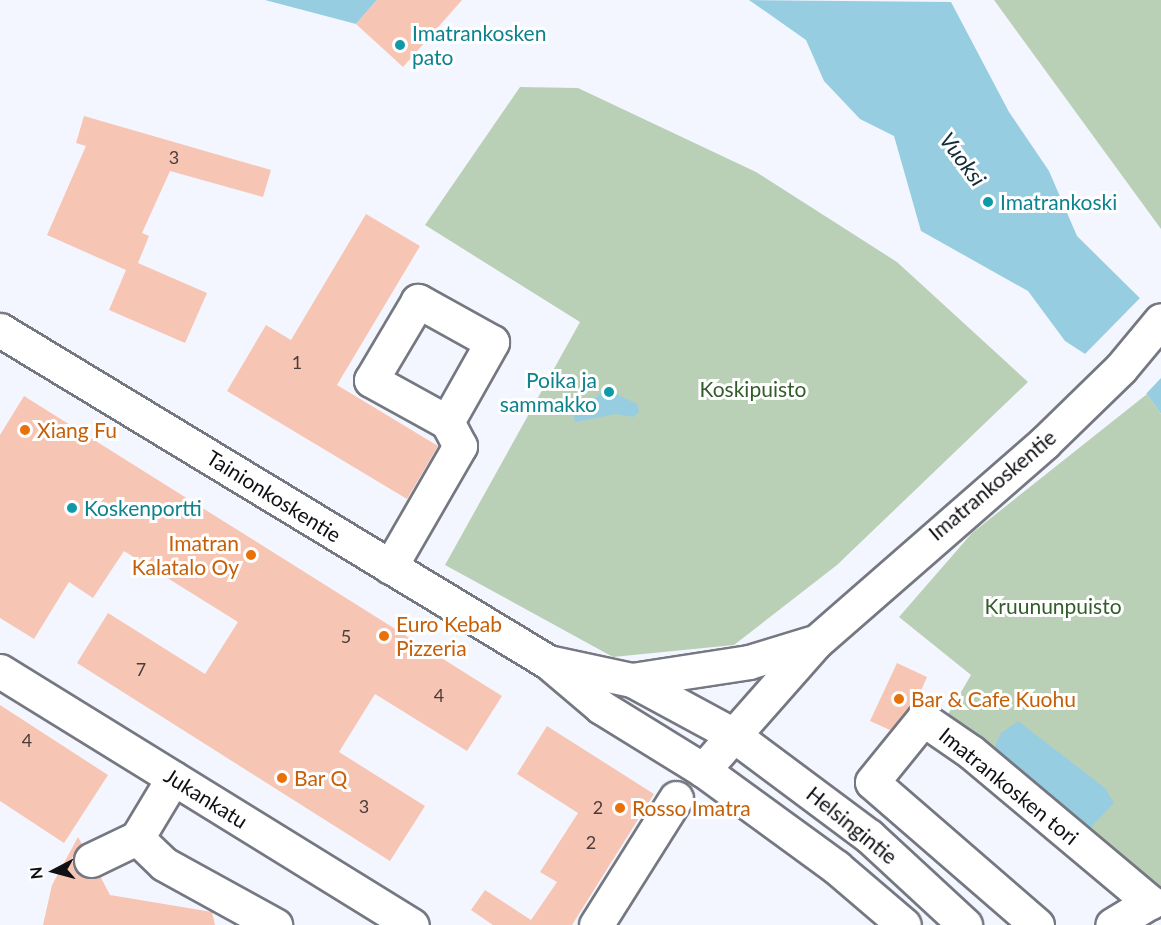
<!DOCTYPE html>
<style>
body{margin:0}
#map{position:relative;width:1161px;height:925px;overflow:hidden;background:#f3f6ff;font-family:Lato,sans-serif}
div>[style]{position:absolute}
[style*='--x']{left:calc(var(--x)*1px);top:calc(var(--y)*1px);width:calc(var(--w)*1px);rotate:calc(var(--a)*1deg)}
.green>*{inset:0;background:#bad0b6}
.water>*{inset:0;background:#96cde1}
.pier>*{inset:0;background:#f3f6ff}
.building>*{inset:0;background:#f7c5b3}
.roads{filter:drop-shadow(2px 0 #757881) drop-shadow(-2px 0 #757881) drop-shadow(0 2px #757881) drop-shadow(0 -2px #757881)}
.minor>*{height:33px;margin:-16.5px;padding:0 16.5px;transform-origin:16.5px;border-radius:16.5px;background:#fff}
.major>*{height:33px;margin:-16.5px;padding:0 16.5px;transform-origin:16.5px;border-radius:16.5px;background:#fff}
.dots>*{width:16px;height:16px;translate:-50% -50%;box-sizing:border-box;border:3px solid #fff;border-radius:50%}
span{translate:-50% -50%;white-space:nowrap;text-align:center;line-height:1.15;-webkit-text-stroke:6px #fff;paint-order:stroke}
.number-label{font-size:18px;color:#493d3c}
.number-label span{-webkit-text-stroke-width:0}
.culture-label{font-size:21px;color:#0d838f}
.left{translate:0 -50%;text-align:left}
.right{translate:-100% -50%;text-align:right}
.park-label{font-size:21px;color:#325d2a}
.food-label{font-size:21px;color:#c56008}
.street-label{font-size:21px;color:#0f1014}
.water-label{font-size:22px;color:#122d37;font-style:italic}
.north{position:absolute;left:24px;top:841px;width:60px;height:60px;-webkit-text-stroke:4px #fff;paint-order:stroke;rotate:264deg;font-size:16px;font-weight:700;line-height:24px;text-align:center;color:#0f1014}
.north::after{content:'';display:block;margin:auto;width:21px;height:27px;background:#0f1014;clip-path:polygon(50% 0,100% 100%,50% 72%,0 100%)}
</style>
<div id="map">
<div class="green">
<i style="clip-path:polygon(994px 0,1161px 0,1161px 229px)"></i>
<i style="clip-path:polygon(520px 87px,578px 88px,756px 172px,897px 262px,1028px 382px,837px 565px,734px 645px,613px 657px,445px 565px,580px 322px,425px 225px)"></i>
<i style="clip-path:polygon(1147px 394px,1161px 414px,1161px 897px,940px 728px,971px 675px,899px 617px,972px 533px)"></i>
</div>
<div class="water">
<i style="clip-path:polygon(265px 0,377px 0,356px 24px)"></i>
<i style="clip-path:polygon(749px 0,951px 2px,1009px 112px,1049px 171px,1077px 236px,1161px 319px,1161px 414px,1147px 394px,1065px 341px,1028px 291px,921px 231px,894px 136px,860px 119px,824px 81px,806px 40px)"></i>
<i style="clip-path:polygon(604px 388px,637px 404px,639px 412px,633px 417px,616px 414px,575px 422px,571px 405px,597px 397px)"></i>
<i style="clip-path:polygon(1018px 721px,1105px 788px,1114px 803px,1089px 829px,1073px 821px,993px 751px,1001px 733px)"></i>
</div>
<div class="pier">
<i style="clip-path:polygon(1142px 296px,1161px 315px,1161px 378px,1144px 396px,1083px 356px)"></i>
</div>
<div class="building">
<i style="clip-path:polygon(377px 0,462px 0,403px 67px,356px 24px)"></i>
<i style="clip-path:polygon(84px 116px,271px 170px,263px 197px,170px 171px,142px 233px,149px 236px,138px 263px,207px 293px,185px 343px,109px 310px,126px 270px,47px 235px,86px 146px,76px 143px)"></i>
<i style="clip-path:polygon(366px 214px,420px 246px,337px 385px,438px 446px,407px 499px,227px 391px,266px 325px,291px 340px)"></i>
<i style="clip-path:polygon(24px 396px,502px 696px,467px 751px,375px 694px,339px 752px,425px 806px,390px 861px,77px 663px,108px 613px,205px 674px,238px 622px,124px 551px,93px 598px,69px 582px,34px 639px,0 618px,0 435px)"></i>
<i style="clip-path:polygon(897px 663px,927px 677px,916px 702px,890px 730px,870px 721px)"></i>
<i style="clip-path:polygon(0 705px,108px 775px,64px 843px,0 801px)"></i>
<i style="clip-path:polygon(547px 726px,654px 794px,572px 925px,493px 925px,471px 910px,485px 890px,531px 920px,557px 882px,540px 872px,578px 813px,517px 774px)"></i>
<i style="clip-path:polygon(78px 837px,82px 844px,72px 858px,74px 869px,89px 879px,100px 876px,110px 895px,212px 912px,215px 925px,43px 925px,52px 885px)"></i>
</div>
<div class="roads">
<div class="minor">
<i style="--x:390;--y:567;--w:140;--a:-60"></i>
<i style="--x:460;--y:446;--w:27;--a:-118"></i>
<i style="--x:447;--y:422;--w:92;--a:-60.6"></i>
<i style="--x:492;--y:342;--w:85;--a:-151"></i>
<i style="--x:418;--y:301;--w:92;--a:120.7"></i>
<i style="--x:371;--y:380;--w:87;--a:28.9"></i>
<i style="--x:0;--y:671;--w:484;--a:31.7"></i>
<i style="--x:137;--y:838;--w:37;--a:44"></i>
<i style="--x:164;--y:864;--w:127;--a:28.8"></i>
<i style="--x:91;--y:860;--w:51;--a:-25.6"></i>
<i style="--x:137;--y:838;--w:70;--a:-59"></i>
<i style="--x:596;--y:925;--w:150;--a:-57.8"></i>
<i style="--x:1037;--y:925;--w:218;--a:-139.1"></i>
<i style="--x:872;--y:782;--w:81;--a:-51"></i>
<i style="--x:923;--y:719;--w:58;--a:34.5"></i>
<i style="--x:971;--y:752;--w:234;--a:40"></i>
<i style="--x:1150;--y:902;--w:44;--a:148.8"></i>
</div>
<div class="major">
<i style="--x:0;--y:330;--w:641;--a:31.21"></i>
<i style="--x:548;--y:662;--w:70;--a:40.3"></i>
<i style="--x:601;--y:707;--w:120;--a:31.7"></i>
<i style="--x:703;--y:770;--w:165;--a:36.1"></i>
<i style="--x:836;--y:867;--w:89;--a:40.5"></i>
<i style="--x:552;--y:663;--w:82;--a:12"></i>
<i style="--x:632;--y:680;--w:114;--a:28.4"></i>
<i style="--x:732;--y:734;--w:171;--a:36.7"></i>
<i style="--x:869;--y:836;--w:131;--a:42.8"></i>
<i style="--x:632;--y:680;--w:118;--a:-8.7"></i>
<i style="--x:749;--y:662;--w:65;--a:-17"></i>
<i style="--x:703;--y:770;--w:171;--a:-48.6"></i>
<i style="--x:816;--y:642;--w:303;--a:-41.1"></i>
<i style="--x:1044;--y:443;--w:107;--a:-44.2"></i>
<i style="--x:1121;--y:368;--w:62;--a:-50.2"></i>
</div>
</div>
<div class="dots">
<i style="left:400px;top:45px;background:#0f9aa8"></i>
<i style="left:988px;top:202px;background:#0f9aa8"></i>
<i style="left:609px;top:392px;background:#0f9aa8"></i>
<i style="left:25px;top:430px;background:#e8710a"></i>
<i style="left:72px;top:508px;background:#0f9aa8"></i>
<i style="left:251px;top:555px;background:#e8710a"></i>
<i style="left:384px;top:636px;background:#e8710a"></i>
<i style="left:899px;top:699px;background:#e8710a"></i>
<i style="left:282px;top:778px;background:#e8710a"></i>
<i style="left:620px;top:808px;background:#e8710a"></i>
</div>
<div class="number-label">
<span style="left:174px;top:157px">3</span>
<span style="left:297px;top:362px">1</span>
<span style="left:346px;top:636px">5</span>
<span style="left:141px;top:669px">7</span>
<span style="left:439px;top:695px">4</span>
<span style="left:27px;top:740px">4</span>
<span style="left:364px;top:806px">3</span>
<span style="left:598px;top:807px">2</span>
<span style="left:591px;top:842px">2</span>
</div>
<div class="culture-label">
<span class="left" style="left:412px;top:45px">Imatrankosken<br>pato</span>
<span class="left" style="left:1000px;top:202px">Imatrankoski</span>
<span class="right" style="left:597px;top:392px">Poika ja<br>sammakko</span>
<span class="left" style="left:84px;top:508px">Koskenportti</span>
</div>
<div class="park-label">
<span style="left:753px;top:389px">Koskipuisto</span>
<span style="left:1053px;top:606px">Kruununpuisto</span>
</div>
<div class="food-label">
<span class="left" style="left:37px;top:430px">Xiang Fu</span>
<span class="right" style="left:239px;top:555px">Imatran<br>Kalatalo Oy</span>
<span class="left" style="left:396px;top:636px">Euro Kebab<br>Pizzeria</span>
<span class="left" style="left:911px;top:699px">Bar &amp; Cafe Kuohu</span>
<span class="left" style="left:294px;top:778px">Bar Q</span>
<span class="left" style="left:632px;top:808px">Rosso Imatra</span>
</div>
<div class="street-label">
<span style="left:992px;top:485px;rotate:-40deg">Imatrankoskentie</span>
<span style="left:274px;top:496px;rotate:32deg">Tainionkoskentie</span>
<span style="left:1009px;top:786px;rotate:39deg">Imatrankosken tori</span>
<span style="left:206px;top:798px;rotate:32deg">Jukankatu</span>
<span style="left:852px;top:825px;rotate:39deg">Helsingintie</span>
</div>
<div class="water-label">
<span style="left:963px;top:159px;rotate:53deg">Vuoksi</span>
</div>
<div class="north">N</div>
</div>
